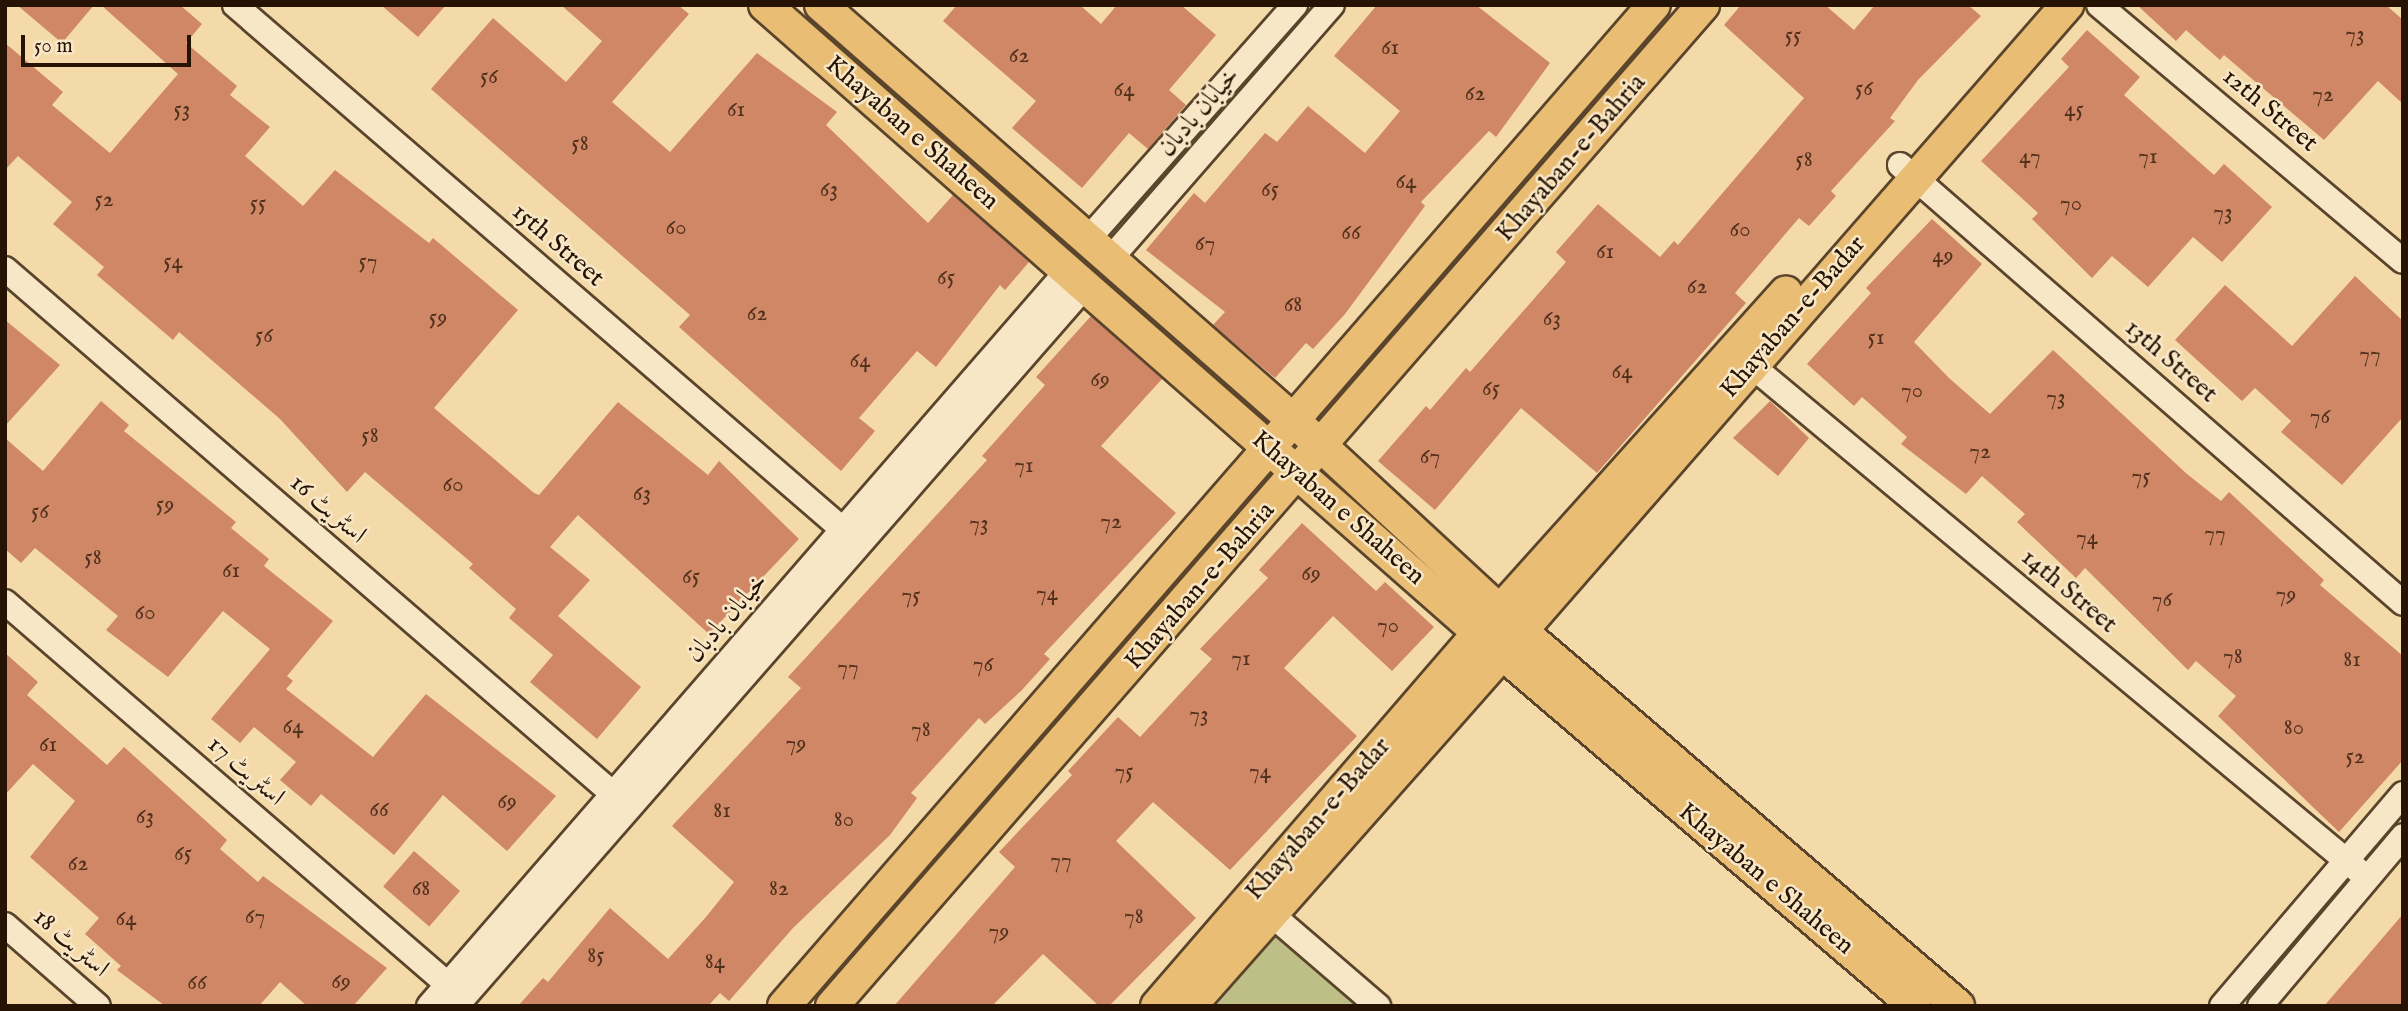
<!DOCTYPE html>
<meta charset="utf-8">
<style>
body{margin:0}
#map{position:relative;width:2408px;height:1011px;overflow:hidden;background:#f5daa9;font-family:"IM FELL English",Amiri,serif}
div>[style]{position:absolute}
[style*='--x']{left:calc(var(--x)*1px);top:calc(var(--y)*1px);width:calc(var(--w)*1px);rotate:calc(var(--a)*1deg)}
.green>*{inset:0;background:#bebf86}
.building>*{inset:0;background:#cf8766;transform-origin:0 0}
.roads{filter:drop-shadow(2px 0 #5a452c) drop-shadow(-2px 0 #5a452c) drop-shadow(0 2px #5a452c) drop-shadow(0 -2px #5a452c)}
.minor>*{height:24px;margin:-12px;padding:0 12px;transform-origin:12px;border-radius:12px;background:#f8e7c7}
.major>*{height:32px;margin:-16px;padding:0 16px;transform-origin:16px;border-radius:16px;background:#eabd74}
span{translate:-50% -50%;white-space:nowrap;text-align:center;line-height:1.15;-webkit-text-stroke:5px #f8e7c7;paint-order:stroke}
.number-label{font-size:23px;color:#51301c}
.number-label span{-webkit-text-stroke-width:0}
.street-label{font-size:26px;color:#271303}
.frame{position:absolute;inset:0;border:7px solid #271303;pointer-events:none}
.scale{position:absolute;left:21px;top:35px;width:170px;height:32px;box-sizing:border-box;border:4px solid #271303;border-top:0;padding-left:9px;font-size:21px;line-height:24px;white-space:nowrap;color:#271303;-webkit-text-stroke:5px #f8e7c7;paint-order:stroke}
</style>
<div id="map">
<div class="green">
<i style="clip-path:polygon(1272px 926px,1366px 1006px,1203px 1006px)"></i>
</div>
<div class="building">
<i style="clip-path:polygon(17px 5px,94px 5px,62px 43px)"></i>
<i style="clip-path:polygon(101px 5px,180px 5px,202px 24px,186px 43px,237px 86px,230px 95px,270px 127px,245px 156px,303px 206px,335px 170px,429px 243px,433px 238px,518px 310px,434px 408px,534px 493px,539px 495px,618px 402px,708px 475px,719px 461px,799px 539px,709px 634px,578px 515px,550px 547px,590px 580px,558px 616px,641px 687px,597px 739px,530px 682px,553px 655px,509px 618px,516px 609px,469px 568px,473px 564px,365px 472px,347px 492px,280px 419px,179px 332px,173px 340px,97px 275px,104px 267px,53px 224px,72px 202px,18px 156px,5px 170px,5px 43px,63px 92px,52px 105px,110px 153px,178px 74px)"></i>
<i style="clip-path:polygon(381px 5px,446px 5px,418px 37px)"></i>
<i style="clip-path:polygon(561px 5px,678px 5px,689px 14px,612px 102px,670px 152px,757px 53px,837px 112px,826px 125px,928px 223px,953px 195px,1029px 262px,1005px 290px,1000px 285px,936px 367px,917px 351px,859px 418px,875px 431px,841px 471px,679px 327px,690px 315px,431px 89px,493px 18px,566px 82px,602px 41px)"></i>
<i style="clip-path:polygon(957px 5px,1080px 5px,1101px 24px,1117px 5px,1181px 5px,1216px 35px,1169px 90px,1186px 105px,1148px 149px,1129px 133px,1082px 188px,1012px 128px,1036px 101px,943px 21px)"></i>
<i style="clip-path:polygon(1377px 5px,1476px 5px,1550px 63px,1496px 137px,1489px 131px,1421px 202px,1425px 206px,1345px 314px,1313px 349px,1306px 343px,1275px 378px,1213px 325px,1225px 312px,1146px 250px,1194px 193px,1205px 203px,1265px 133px,1277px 142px,1308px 106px,1365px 153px,1400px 111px,1334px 56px)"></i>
<i style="clip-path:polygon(1741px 5px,1825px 5px,1854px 30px,1875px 5px,1968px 5px,1981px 16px,1918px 80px,1890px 118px,1895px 121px,1831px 191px,1836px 196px,1809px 226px,1799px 218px,1735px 293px,1746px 303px,1597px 473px,1521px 408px,1435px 510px,1378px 461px,1426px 406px,1430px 410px,1466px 368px,1470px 372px,1566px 262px,1556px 252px,1598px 204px,1660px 257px,1674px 241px,1678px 245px,1804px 98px,1724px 25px)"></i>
<i style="clip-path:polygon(2137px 5px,2386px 5px,2403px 20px,2403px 104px,2378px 81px,2324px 140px,2224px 55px,2220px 60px,2186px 30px,2176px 41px)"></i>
<i style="clip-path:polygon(2087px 30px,2140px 77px,2124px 95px,2214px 175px,2224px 164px,2272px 207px,2222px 262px,2193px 237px,2148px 287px,2112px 256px,2092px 278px,2032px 219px,2038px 213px,1981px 161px,2069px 67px,2061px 59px)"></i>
<i style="clip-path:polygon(1932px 219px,1982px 264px,1914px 342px,1949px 378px,1990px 414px,2053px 350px,2187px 474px,2221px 501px,2229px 492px,2324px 580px,2320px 585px,2403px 656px,2403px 760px,2339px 832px,2218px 716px,2236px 696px,2196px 661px,2188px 670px,2085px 568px,2076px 578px,2017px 522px,2025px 514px,1982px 476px,1966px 494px,1901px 444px,1907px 437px,1862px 397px,1854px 406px,1807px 364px,1871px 293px,1866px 288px)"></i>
<i style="clip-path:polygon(2355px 276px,2403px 321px,2403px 417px,2342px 485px,2281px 432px,2291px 421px,2255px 388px,2242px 401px,2175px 340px,2225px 285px,2292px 346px)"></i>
<i style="clip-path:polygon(1091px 316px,1162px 379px,1101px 446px,1176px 513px,1044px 654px,1050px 659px,1021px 691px,985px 724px,979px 718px,911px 793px,917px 798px,890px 835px,793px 928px,729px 1001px,720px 993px,708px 1006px,518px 1006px,543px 978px,548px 982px,610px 908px,668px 959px,706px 917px,734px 882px,672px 826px,801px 688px,788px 677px,987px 460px,982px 456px,1045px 385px,1036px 377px)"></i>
<i style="clip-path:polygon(5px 320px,60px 365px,5px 426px)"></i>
<i style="clip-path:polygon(101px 401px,129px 425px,124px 431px,236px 522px,231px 528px,269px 559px,264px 566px,333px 621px,287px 676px,293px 681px,286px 689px,373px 757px,426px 694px,556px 796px,507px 851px,443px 795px,394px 855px,321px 794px,311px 806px,280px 780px,296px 762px,254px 727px,240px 743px,211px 719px,270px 649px,223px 611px,168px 677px,106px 630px,118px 616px,35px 548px,21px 563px,5px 549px,5px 438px,43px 471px)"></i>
<i style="clip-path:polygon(1770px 401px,1809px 438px,1778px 476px,1733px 438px)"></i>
<i style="clip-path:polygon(1302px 523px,1376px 591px,1385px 582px,1434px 627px,1392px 671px,1333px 616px,1284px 668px,1357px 736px,1230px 870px,1153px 802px,1116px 841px,1196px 918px,1109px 1006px,1099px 1006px,1043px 954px,992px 1006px,894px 1006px,1015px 867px,999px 852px,1072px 775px,1068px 771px,1118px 717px,1140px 737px,1212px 659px,1200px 649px,1268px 578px,1259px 570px)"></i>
<i style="clip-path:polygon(5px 653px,38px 682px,27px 695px,107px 765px,124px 747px,227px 840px,220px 849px,258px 882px,263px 876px,387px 968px,353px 1006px,307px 1006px,280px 982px,259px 1006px,165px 1006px,117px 970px,121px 966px,85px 934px,99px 918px,30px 857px,75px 801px,33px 764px,5px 795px)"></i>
<i style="left:414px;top:851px;width:61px;height:47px;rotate:41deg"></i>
<i style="clip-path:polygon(2403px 914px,2403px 1006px,2324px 1006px,2362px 962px)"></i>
</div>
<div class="roads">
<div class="minor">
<i style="--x:235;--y:5;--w:819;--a:40.79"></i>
<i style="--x:2099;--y:5;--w:397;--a:40.1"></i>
<i style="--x:1900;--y:165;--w:667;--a:41.05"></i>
<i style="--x:1089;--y:238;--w:311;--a:-48.5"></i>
<i style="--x:1111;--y:258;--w:336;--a:-48.9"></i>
<i style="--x:5;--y:269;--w:820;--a:40.8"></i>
<i style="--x:1740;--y:356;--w:814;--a:39.77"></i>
<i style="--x:5;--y:602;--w:601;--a:40.82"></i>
<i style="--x:1257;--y:902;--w:160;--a:40.7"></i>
<i style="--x:5;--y:925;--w:123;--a:41.1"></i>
<i style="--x:429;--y:1006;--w:976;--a:-49.03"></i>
<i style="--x:456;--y:1006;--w:959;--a:-48.85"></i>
<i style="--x:2222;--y:1006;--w:279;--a:-49.5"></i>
<i style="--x:2260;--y:1006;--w:222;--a:-49.9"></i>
</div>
<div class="major">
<i style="--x:765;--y:5;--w:981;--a:41.32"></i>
<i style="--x:1502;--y:653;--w:543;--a:40.52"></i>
<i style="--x:821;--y:5;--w:627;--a:41.31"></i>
<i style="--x:1292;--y:419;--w:312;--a:42.8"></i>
<i style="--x:1521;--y:631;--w:576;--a:40.63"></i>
<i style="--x:1500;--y:611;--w:428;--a:-48.1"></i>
<i style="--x:1521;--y:631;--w:831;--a:-48.9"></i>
<i style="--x:784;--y:1006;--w:1326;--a:-49.01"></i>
<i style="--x:832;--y:1006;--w:1327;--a:-48.97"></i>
<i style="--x:1157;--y:1006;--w:493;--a:-49.2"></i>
<i style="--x:1190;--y:1006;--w:471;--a:-48.5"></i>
</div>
</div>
<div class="number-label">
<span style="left:2355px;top:35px">73</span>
<span style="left:1793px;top:36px">55</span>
<span style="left:1390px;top:48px">61</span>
<span style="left:1019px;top:56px">62</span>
<span style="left:489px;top:77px">56</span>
<span style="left:1864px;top:89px">56</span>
<span style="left:1124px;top:90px">64</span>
<span style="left:1475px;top:94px">62</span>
<span style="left:2323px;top:95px">72</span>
<span style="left:182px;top:110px">53</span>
<span style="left:736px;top:110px">61</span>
<span style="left:2074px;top:110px">45</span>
<span style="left:580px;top:144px">58</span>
<span style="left:2030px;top:157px">47</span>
<span style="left:2148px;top:157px">71</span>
<span style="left:1804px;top:160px">58</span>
<span style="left:1406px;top:182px">64</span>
<span style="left:829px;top:190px">63</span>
<span style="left:1270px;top:190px">65</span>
<span style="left:104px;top:200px">52</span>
<span style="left:258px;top:204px">55</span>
<span style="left:2071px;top:204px">70</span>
<span style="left:2223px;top:213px">73</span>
<span style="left:676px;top:228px">60</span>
<span style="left:1740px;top:230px">60</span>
<span style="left:1351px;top:233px">66</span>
<span style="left:1205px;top:244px">67</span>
<span style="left:1605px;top:252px">61</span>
<span style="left:1943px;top:256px">49</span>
<span style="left:173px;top:262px">54</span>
<span style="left:368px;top:262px">57</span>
<span style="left:946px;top:278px">65</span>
<span style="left:1697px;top:287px">62</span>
<span style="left:1293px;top:305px">68</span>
<span style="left:757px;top:314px">62</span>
<span style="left:438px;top:318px">59</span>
<span style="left:1552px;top:319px">63</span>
<span style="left:264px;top:336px">56</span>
<span style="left:1876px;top:338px">51</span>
<span style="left:2370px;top:355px">77</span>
<span style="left:860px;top:361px">64</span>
<span style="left:1622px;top:372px">64</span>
<span style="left:1100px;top:380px">69</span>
<span style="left:1491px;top:389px">65</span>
<span style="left:1912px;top:391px">70</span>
<span style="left:2056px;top:398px">73</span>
<span style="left:2320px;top:417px">76</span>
<span style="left:370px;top:436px">58</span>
<span style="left:1980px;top:452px">72</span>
<span style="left:1430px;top:457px">67</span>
<span style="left:1024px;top:466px">71</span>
<span style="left:2141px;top:477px">75</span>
<span style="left:453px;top:485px">60</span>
<span style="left:642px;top:494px">63</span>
<span style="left:165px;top:505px">59</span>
<span style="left:40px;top:512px">56</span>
<span style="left:1111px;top:522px">72</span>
<span style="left:979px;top:524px">73</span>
<span style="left:2215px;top:534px">77</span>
<span style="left:2087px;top:538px">74</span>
<span style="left:93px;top:558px">58</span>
<span style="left:231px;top:571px">61</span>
<span style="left:1311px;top:574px">69</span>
<span style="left:691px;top:577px">65</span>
<span style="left:1047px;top:594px">74</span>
<span style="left:2286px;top:595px">79</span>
<span style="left:911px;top:596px">75</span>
<span style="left:2162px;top:600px">76</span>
<span style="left:145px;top:613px">60</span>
<span style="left:1388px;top:626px">70</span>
<span style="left:2233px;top:657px">78</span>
<span style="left:1241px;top:659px">71</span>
<span style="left:2352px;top:660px">81</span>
<span style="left:983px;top:665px">76</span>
<span style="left:848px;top:668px">77</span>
<span style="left:1199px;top:715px">73</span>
<span style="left:293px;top:727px">64</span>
<span style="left:2294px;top:728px">80</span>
<span style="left:921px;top:730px">78</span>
<span style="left:796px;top:744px">79</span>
<span style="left:48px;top:745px">61</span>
<span style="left:2355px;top:757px">52</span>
<span style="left:1124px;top:772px">75</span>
<span style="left:1260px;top:772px">74</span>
<span style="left:507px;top:802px">69</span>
<span style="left:379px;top:810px">66</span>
<span style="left:722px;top:811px">81</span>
<span style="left:145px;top:817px">63</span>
<span style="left:844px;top:820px">80</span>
<span style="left:183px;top:854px">65</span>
<span style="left:1061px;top:861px">77</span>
<span style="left:78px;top:864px">62</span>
<span style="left:421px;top:889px">68</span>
<span style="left:779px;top:889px">82</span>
<span style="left:255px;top:917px">67</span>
<span style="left:1134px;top:917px">78</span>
<span style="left:126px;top:919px">64</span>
<span style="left:999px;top:932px">79</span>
<span style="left:596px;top:956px">85</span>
<span style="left:715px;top:962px">84</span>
<span style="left:341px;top:982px">69</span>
<span style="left:197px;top:983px">66</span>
</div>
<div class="street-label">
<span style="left:2270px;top:110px;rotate:40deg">12th Street</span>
<span style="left:1199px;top:112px;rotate:-49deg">خیابان بادبان</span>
<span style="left:912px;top:133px;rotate:41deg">Khayaban e Shaheen</span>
<span style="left:1571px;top:158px;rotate:-49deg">Khayaban-e-Bahria</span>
<span style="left:558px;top:245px;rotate:41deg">15th Street</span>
<span style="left:1793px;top:317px;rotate:-49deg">Khayaban-e-Badar</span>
<span style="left:2171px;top:361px;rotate:41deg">13th Street</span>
<span style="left:1338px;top:508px;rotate:41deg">Khayaban e Shaheen</span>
<span style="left:328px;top:509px;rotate:41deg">اسٹریٹ 16</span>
<span style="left:1200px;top:586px;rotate:-49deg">Khayaban-e-Bahria</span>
<span style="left:2069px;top:591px;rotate:40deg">14th Street</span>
<span style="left:727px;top:618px;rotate:-49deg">خیابان بادبان</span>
<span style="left:246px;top:771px;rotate:41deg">اسٹریٹ 17</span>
<span style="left:1318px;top:819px;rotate:-49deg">Khayaban-e-Badar</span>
<span style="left:1766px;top:879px;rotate:40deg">Khayaban e Shaheen</span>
<span style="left:71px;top:943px;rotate:41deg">اسٹریٹ 18</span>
</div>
<div class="frame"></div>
<div class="scale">50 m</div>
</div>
